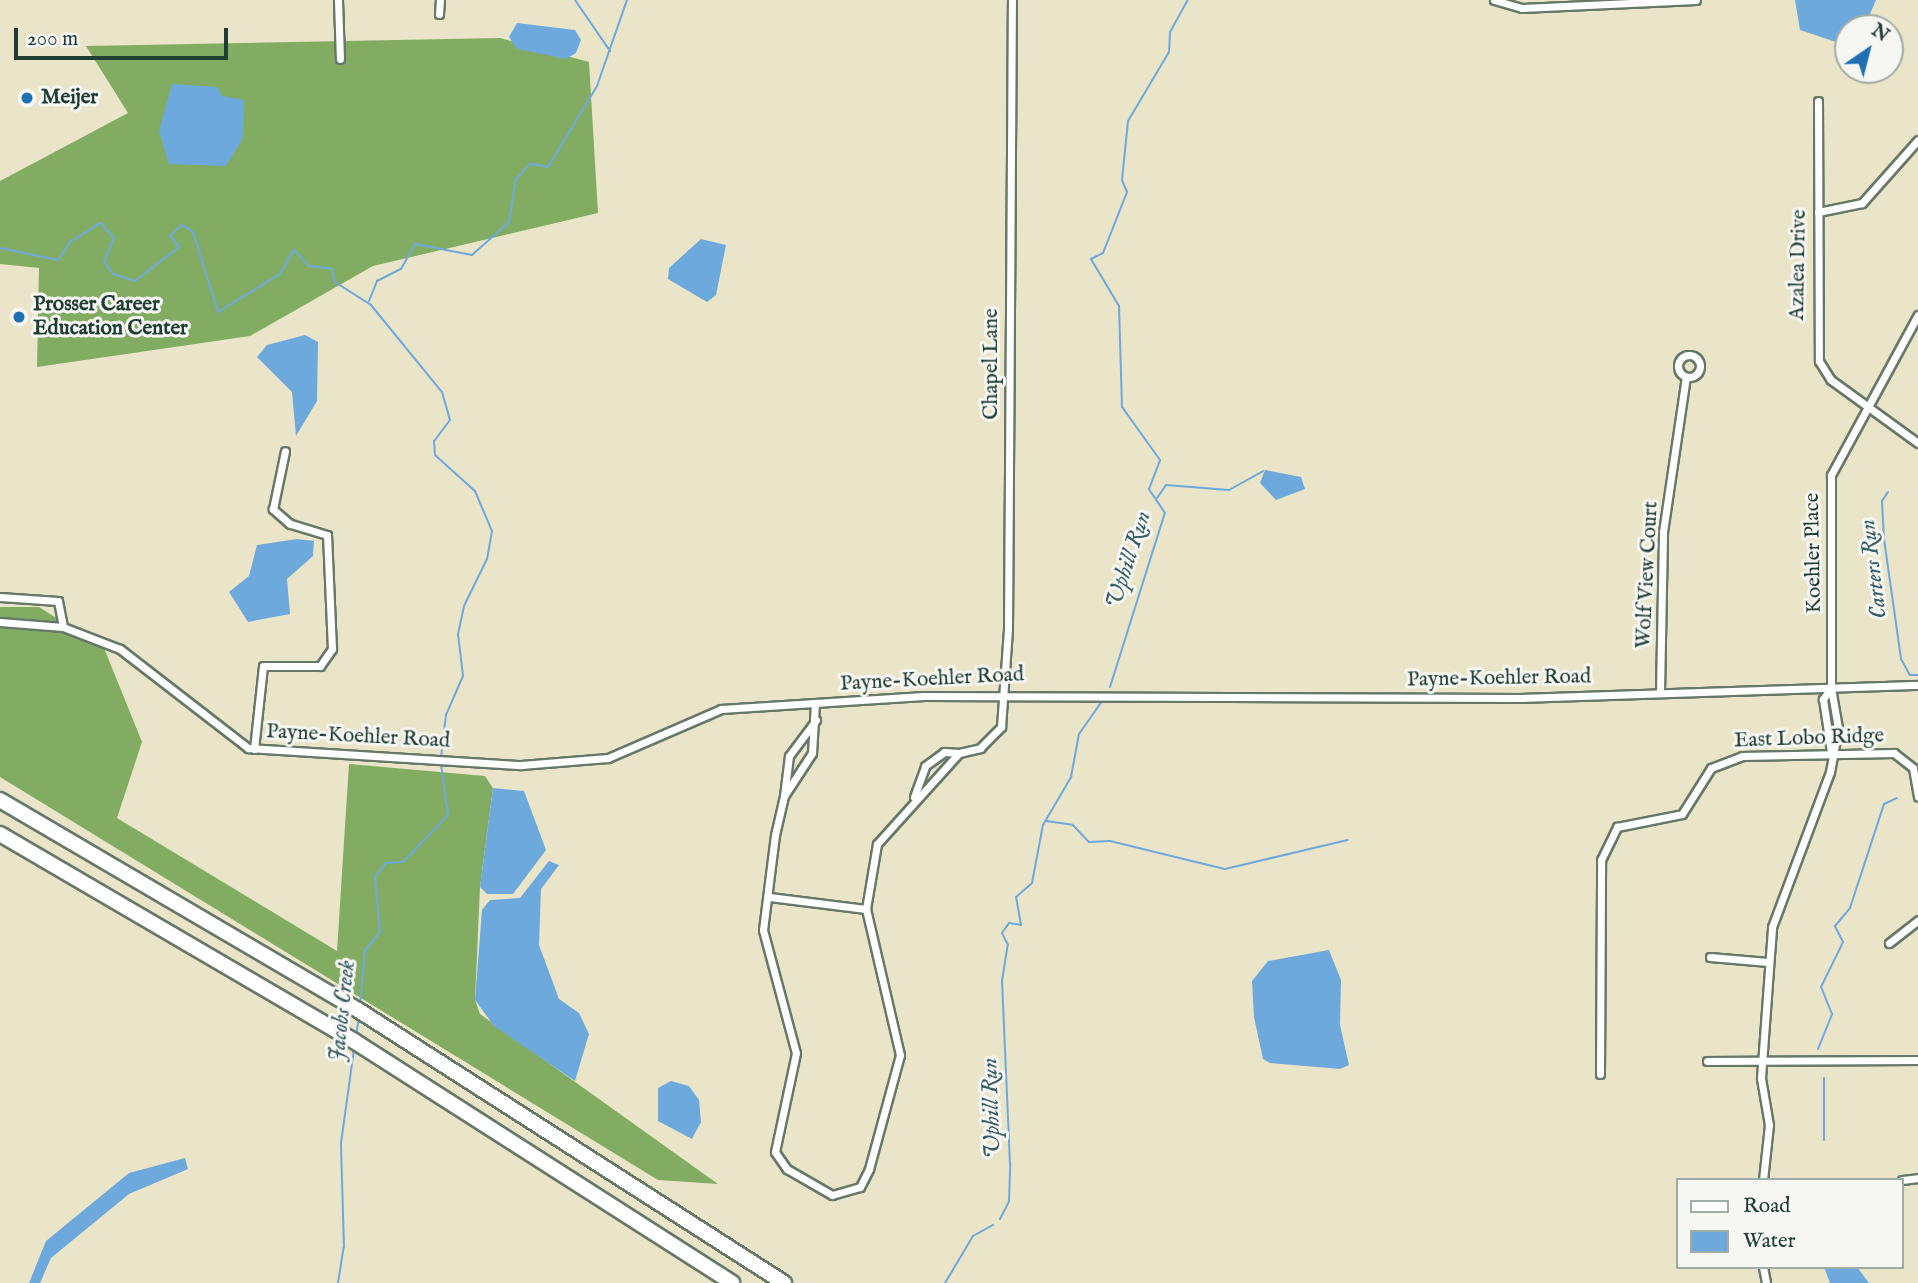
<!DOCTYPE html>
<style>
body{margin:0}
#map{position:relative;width:1918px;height:1283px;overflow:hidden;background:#eae5c8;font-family:"IM FELL English",serif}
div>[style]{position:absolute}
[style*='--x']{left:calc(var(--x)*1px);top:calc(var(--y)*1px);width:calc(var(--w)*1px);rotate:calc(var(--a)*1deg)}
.forest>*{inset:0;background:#83ac63}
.water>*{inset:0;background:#6ea9de}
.stream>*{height:2px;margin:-1px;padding:0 1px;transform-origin:1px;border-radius:1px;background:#6ea9de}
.roads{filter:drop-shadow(2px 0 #667868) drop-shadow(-2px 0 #667868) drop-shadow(0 2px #667868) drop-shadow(0 -2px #667868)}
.street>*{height:7px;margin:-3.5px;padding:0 3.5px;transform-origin:3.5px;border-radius:3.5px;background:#fff}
.street>.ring{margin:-3.5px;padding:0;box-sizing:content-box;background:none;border:7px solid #fff;border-radius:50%}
.highway>*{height:14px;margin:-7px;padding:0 7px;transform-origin:7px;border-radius:7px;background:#fff}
.dots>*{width:19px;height:19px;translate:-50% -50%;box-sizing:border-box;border:4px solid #f6f6f2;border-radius:50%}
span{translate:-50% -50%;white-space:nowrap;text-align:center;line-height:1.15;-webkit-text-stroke:6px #f6f6f2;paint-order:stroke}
.poi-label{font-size:21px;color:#1f3d34;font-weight:700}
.left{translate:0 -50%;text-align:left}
.street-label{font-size:21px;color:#1f3d34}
.water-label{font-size:23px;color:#375d67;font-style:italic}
.legend{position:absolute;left:1676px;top:1178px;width:228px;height:91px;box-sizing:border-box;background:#f6f6f2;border:2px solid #a0aca6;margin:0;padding:9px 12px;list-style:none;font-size:21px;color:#1f3d34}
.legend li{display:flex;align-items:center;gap:14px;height:35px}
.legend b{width:35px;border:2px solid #a0aca6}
.north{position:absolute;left:1834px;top:14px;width:70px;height:70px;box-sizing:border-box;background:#f6f6f2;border:2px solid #a0aca6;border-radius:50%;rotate:35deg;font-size:19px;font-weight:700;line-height:28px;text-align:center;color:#1f3d34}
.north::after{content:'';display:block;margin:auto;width:24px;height:32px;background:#1f6fb2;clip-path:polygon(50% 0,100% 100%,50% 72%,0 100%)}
.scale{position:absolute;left:14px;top:28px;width:214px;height:32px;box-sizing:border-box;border:4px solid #1f3d34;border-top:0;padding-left:9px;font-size:21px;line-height:24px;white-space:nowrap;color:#1f3d34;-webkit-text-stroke:5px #f6f6f2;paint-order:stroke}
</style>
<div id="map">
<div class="forest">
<i style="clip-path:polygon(500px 38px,589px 62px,598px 213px,373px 266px,250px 336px,37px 367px,39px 268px,0 264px,0 181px,128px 113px,86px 46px)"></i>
<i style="clip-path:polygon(0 607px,39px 607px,104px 648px,142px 742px,117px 818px,337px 951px,349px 764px,485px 776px,493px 788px,480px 887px,475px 1000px,480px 1014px,718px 1184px,658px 1180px,0 777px)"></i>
</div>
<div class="water">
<i style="clip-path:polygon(1795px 0,1876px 0,1864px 28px,1848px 28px,1848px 44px,1842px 44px,1800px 30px)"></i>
<i style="clip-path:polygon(517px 23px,575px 30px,581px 40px,576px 53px,566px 59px,517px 49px,509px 37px)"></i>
<i style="clip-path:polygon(172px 84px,217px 87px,222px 96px,244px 100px,243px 138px,226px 166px,169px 164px,159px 131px)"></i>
<i style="clip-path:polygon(701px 239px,726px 245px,716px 295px,707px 302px,668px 279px,669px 268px)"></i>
<i style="clip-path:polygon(305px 335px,318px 342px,317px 401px,296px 436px,292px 392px,257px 357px,267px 345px)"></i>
<i style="clip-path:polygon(1265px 470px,1301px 477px,1305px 489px,1276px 500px,1260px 483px)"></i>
<i style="clip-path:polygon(297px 539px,314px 541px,313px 556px,287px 579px,290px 614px,248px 622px,229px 592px,249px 576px,257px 545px)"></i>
<i style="clip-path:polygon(493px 788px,524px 791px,546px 850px,513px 894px,487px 894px,480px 887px)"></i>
<i style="clip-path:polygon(549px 861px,559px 865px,541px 889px,539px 945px,559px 999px,579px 1013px,589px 1034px,575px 1081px,494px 1026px,475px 1000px,482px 910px,490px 900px,520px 898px)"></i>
<i style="clip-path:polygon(1329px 950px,1341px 980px,1340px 1025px,1349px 1065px,1340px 1069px,1270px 1063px,1263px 1059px,1254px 1017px,1252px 981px,1268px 961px)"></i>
<i style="clip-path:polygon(671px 1081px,689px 1086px,699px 1100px,701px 1122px,692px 1139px,658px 1121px,658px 1088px)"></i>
<i style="clip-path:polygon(185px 1158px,188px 1169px,129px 1194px,51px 1258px,40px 1283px,29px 1283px,46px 1241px,129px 1173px)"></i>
<i style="clip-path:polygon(1824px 1267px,1857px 1267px,1869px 1283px,1830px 1283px)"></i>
</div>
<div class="stream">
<i style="--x:575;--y:0;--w:62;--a:55.5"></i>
<i style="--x:0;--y:248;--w:59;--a:11.7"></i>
<i style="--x:58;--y:260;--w:22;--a:-56"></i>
<i style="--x:70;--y:242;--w:36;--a:-32"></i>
<i style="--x:101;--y:223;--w:20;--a:49"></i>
<i style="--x:114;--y:238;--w:26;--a:113"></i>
<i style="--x:104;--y:262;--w:15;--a:53"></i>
<i style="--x:113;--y:274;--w:23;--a:18"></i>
<i style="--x:135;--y:281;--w:56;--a:-37.7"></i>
<i style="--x:179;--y:247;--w:14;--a:-129"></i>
<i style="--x:170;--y:236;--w:16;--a:-43"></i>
<i style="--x:182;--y:225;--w:13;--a:32"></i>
<i style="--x:193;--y:232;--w:84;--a:72.6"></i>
<i style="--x:218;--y:312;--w:73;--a:-31.5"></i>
<i style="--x:280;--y:274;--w:28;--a:-60"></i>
<i style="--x:294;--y:250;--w:22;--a:47"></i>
<i style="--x:309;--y:266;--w:23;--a:7"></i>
<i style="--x:332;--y:269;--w:13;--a:77"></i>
<i style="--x:335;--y:282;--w:43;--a:32.6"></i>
<i style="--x:371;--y:305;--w:112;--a:50.8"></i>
<i style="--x:442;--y:392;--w:29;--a:74"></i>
<i style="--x:450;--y:420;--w:26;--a:127"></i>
<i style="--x:434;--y:441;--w:14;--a:86"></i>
<i style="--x:435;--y:455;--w:54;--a:42"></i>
<i style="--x:475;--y:491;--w:43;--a:67"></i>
<i style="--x:492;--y:531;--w:28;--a:100"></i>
<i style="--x:487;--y:559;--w:52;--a:116.1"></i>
<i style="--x:464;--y:606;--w:29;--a:102"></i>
<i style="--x:458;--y:634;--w:42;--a:83.2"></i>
<i style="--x:463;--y:676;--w:43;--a:113.6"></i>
<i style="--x:446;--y:715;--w:43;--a:96.6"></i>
<i style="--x:369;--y:301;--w:22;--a:-68"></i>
<i style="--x:377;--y:281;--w:27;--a:-27"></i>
<i style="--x:401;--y:269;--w:29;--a:-61"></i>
<i style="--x:415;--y:244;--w:58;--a:10.9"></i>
<i style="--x:472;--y:255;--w:50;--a:-41.7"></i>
<i style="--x:509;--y:222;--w:44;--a:-80.8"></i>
<i style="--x:516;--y:179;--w:21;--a:-47"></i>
<i style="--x:530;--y:164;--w:18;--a:9"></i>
<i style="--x:548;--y:167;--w:95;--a:-58.8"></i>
<i style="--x:597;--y:86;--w:91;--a:-70.8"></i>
<i style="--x:1888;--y:492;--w:11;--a:124"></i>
<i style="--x:1882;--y:501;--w:38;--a:87"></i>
<i style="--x:1884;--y:539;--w:121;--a:81.9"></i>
<i style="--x:1901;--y:659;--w:18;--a:61"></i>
<i style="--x:1910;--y:675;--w:8;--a:0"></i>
<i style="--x:1157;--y:498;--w:16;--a:-55"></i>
<i style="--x:1166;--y:485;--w:63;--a:4.5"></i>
<i style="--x:1229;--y:490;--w:39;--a:-29"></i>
<i style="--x:1110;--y:687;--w:182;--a:-72.5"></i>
<i style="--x:1165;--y:513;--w:29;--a:-124"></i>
<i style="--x:1149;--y:489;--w:31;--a:-69"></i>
<i style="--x:1160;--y:460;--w:65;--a:-125.6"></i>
<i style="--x:1122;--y:407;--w:101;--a:-91.7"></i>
<i style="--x:1119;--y:306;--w:55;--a:-120.8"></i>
<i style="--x:1091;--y:259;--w:13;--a:-27"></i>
<i style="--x:1103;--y:253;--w:66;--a:-68.5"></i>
<i style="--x:1127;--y:192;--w:13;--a:-113"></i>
<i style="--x:1122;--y:180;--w:59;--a:-84.2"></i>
<i style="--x:1128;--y:121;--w:80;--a:-59.3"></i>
<i style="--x:1169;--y:52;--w:20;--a:-87"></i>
<i style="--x:1170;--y:32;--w:37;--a:-61"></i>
<i style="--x:1046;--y:821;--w:27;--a:8"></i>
<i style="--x:1073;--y:825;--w:23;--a:47"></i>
<i style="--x:1089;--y:842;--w:21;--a:-3"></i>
<i style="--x:1110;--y:841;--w:118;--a:13.7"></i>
<i style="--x:1225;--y:869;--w:126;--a:-13.3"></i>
<i style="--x:360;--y:1005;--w:55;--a:-84.8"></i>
<i style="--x:365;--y:950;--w:23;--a:-49"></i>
<i style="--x:380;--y:933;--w:56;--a:-95.1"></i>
<i style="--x:375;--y:877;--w:18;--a:-52"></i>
<i style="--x:386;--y:863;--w:17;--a:-3"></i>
<i style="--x:403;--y:862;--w:65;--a:-46.2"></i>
<i style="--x:448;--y:815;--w:51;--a:-97.8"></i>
<i style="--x:356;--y:1036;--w:18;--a:-81"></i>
<i style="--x:1818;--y:1049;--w:38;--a:-68"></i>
<i style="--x:1832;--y:1014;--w:29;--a:-112"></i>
<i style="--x:1821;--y:987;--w:50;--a:-63.9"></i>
<i style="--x:1843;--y:942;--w:18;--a:-117"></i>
<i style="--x:1835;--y:926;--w:23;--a:-50"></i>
<i style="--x:1850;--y:908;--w:109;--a:-71.9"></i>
<i style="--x:1884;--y:804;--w:14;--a:-25"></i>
<i style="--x:1824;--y:1078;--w:62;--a:90"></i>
<i style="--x:1000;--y:1219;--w:20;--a:-63"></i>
<i style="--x:1009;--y:1201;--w:37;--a:-88"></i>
<i style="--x:1010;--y:1164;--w:183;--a:-92.5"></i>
<i style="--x:1002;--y:981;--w:36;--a:-81"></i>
<i style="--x:1008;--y:945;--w:13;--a:-117"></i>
<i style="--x:1002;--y:933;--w:12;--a:-55"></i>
<i style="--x:1009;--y:923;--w:12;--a:9"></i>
<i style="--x:1021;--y:925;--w:28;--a:-100"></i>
<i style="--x:1016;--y:897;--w:21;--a:-41"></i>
<i style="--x:1032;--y:883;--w:59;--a:-79.3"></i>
<i style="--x:1043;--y:825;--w:56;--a:-59.7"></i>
<i style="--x:1071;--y:777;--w:44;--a:-79.5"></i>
<i style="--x:1079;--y:734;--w:38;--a:-55"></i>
<i style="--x:338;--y:1283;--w:36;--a:-81"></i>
<i style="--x:344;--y:1247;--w:104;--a:-91.7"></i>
<i style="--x:341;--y:1143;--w:95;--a:-82.1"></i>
<i style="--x:945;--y:1283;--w:55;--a:-59.2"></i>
<i style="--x:973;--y:1236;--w:23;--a:-29"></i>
</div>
<div class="roads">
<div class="street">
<i style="--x:338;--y:0;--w:59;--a:88.1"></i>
<i style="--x:1494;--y:0;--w:29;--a:16"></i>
<i style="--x:1522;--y:8;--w:174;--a:-2.6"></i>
<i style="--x:439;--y:14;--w:14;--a:-86"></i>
<i style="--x:1818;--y:101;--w:260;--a:89.8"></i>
<i style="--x:1819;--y:361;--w:22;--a:58"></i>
<i style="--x:1831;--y:380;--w:107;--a:35.9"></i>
<i style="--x:1818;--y:212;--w:45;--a:-11.6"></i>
<i style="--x:1862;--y:203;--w:84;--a:-48.4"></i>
<i class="ring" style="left:1678px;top:355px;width:15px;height:15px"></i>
<i style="--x:0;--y:597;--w:58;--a:3.9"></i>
<i style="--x:58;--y:601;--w:26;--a:79"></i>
<i style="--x:0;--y:622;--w:63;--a:4.5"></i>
<i style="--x:63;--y:627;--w:61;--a:21.1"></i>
<i style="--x:120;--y:649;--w:162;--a:37.7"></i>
<i style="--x:248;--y:748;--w:274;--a:3.6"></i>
<i style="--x:521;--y:765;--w:87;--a:-4.6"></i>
<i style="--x:608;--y:758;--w:123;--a:-23.4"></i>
<i style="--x:721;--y:709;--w:203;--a:-3.7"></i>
<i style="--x:924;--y:696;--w:599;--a:0.19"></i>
<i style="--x:1523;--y:698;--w:395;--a:-1.9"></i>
<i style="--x:1831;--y:688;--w:213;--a:-90"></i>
<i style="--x:1831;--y:475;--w:182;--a:-61.5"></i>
<i style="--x:1831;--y:688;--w:14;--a:126"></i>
<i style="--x:1823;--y:699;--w:54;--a:81.4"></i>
<i style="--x:1660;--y:692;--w:160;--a:-88.9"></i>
<i style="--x:1663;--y:532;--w:157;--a:-81.6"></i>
<i style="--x:815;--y:703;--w:50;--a:93.4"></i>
<i style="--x:812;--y:753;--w:51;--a:123.1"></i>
<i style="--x:784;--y:796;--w:40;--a:103"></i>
<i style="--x:775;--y:835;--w:96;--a:97.2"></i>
<i style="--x:763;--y:930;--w:127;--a:75"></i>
<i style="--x:796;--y:1053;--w:101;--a:102"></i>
<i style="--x:775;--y:1152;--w:21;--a:55"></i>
<i style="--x:787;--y:1169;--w:52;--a:30"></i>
<i style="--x:832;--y:1195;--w:29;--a:-16"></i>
<i style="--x:860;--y:1187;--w:20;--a:-63"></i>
<i style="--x:869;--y:1169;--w:118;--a:-74.8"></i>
<i style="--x:900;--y:1055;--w:150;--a:-103.1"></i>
<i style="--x:866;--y:909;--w:66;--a:-80.4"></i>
<i style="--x:877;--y:844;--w:122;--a:-48"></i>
<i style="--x:959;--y:753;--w:22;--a:-13"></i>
<i style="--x:980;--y:748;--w:30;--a:-45"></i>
<i style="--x:1001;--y:727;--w:98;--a:-85.9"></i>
<i style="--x:1008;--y:629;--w:629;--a:-89.64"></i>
<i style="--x:254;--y:749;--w:83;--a:-83.8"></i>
<i style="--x:263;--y:666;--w:57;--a:0"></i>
<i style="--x:320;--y:666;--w:21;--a:-55"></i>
<i style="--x:332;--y:649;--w:114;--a:-92.5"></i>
<i style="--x:327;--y:535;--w:39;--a:-163"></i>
<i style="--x:290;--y:524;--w:23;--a:-139"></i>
<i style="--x:273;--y:509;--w:59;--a:-78.3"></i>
<i style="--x:784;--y:796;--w:40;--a:-82.9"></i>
<i style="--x:789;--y:756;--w:45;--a:-53.1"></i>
<i style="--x:914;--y:797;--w:33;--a:-70"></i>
<i style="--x:925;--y:766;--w:24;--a:-36"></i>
<i style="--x:944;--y:752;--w:15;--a:4"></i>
<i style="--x:769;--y:897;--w:98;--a:7.1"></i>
<i style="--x:1889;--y:943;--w:37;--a:-38"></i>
<i style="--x:1710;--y:957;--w:58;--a:4.9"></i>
<i style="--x:1707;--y:1061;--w:211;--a:-0.3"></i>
<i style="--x:1600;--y:1074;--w:214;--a:-89.7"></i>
<i style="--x:1601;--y:860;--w:37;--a:-64"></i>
<i style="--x:1617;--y:827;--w:66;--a:-11.3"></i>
<i style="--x:1682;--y:814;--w:54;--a:-57.8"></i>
<i style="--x:1711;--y:768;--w:33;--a:-21"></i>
<i style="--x:1742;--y:756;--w:152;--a:-1.1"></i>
<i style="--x:1894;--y:753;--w:24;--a:38"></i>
<i style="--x:1913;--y:768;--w:29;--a:80"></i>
<i style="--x:1763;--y:1180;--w:55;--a:-83.8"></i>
<i style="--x:1769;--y:1125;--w:48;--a:-99.7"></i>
<i style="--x:1761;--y:1078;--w:151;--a:-85.8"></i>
<i style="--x:1772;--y:927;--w:165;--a:-69.5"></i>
<i style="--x:1830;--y:772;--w:45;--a:-79.7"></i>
<i style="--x:1838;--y:728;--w:41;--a:-99.9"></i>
<i style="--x:1902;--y:1180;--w:16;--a:-7"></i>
<i style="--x:1763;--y:1267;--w:16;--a:79"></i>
</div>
<div class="highway">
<i style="--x:0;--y:800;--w:415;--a:30.4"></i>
<i style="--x:358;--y:1010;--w:506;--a:32.65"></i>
<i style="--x:0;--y:834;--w:410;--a:30.3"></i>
<i style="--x:354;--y:1041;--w:449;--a:32.6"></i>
</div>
</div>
<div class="dots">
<i style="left:27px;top:98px;background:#1f6fb2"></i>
<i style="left:19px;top:317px;background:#1f6fb2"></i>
</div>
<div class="poi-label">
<span class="left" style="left:41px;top:98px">Meijer</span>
<span class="left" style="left:33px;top:317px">Prosser Career<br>Education Center</span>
</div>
<div class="street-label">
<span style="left:1799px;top:265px;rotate:-89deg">Azalea Drive</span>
<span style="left:992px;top:364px;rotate:-90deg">Chapel Lane</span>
<span style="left:1814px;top:553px;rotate:-91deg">Koehler Place</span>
<span style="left:1648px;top:575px;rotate:-87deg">Wolf View Court</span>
<span style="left:1499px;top:679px;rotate:-1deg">Payne-Koehler Road</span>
<span style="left:932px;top:680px;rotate:-3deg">Payne-Koehler Road</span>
<span style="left:358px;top:737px;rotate:3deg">Payne-Koehler Road</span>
<span style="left:1809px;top:739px;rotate:-2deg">East Lobo Ridge</span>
</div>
<div class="water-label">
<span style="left:1129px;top:560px;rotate:-72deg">Uphill Run</span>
<span style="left:1874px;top:569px;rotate:-97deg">Carters Run</span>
<span style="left:343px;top:1011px;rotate:-84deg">Jacobs Creek</span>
<span style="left:992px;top:1108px;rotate:-92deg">Uphill Run</span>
</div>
<ul class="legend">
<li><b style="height:9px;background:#fff"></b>Road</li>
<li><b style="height:19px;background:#6ea9de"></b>Water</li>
</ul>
<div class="north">N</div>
<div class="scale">200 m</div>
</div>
